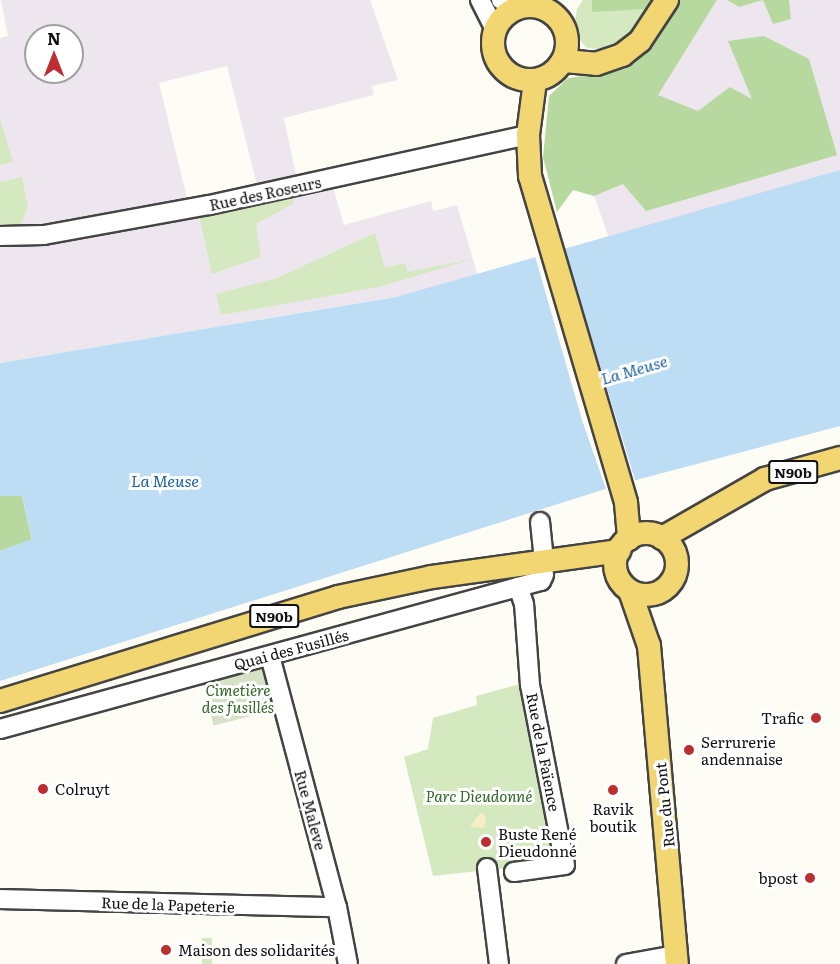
<!DOCTYPE html>
<meta charset="utf-8">
<style>
body{margin:0}
#map{position:relative;width:840px;height:964px;overflow:hidden;background:#fefdf5;font-family:Literata,serif}
div>[style]{position:absolute}
[style*='--x']{left:calc(var(--x)*1px);top:calc(var(--y)*1px);width:calc(var(--w)*1px);rotate:calc(var(--a)*1deg)}
.industrial>*{inset:0;background:#eee6ee}
.green>*{inset:0;background:#d4e9bf;transform-origin:0 0}
.forest>*{inset:0;background:#b7d99f}
.sand>*{inset:0;background:#f8eec4}
.cemetery>*{inset:0;background:#d7e1c5;transform-origin:0 0}
.water>*{inset:0;background:#bcddf4}
.pier>*{inset:0;background:#fefdf5}
.roads{filter:drop-shadow(2px 0 #444) drop-shadow(-2px 0 #444) drop-shadow(0 2px #444) drop-shadow(0 -2px #444)}
.minor>*{height:18px;margin:-9px;padding:0 9px;transform-origin:9px;border-radius:9px;background:#fff}
.major>*{height:22px;margin:-11px;padding:0 11px;transform-origin:11px;border-radius:11px;background:#f2d672}
.major>.ring{margin:-11px;padding:0;box-sizing:content-box;background:none;border:22px solid #f2d672;border-radius:50%}
.dots>*{width:16px;height:16px;translate:-50% -50%;box-sizing:border-box;border:3px solid #fff;border-radius:50%}
span{translate:-50% -50%;white-space:nowrap;text-align:center;line-height:1.15;-webkit-text-stroke:6px #fff;paint-order:stroke}
.shield-label span{padding:2px 4px;background:#fff;border:2px solid;border-radius:4px;-webkit-text-stroke-width:0}
.shield-label{font-size:14px;color:#111;font-weight:700}
.street-label{font-size:15px;color:#111}
.park-label{font-size:15px;color:#2f6723;font-style:italic}
.poi-label{font-size:15px;color:#111}
.right{translate:-100% -50%;text-align:right}
.left{translate:0 -50%;text-align:left}
.water-label{font-size:16px;color:#1e639e;font-style:italic}
.north{position:absolute;left:24px;top:24px;width:60px;height:60px;box-sizing:border-box;background:#fff;border:2px solid #a0a0a0;border-radius:50%;rotate:0deg;font-size:16px;font-weight:700;line-height:24px;text-align:center;color:#111}
.north::after{content:'';display:block;margin:auto;width:21px;height:27px;background:#bc2e31;clip-path:polygon(50% 0,100% 100%,50% 72%,0 100%)}
</style>
<div id="map">
<div class="industrial">
<i style="clip-path:polygon(evenodd,1px 0,370px 0,398px 80px,372px 86px,374px 95px,284px 118px,296px 176px,257px 185px,227px 66px,159px 83px,187px 198px,200px 215px,333px 187px,344px 225px,431px 201px,433px 211px,457px 205px,478px 276px,396px 297px,0 363px,0 38px,8px 36px,1px 0,36px 36px,72px 36px,72px 72px,36px 72px,36px 36px)"></i>
<i style="clip-path:polygon(717px 0,840px 0,840px 170px,609px 238px,594px 196px)"></i>
</div>
<div class="green">
<i style="clip-path:polygon(583px 0,592px 0,593px 11px,647px 9px,628px 39px,607px 50px,587px 48px,573px 33px,577px 9px)"></i>
<i style="clip-path:polygon(0 119px,13px 162px,0 165px)"></i>
<i style="clip-path:polygon(22px 177px,28px 207px,21px 224px,0 225px,0 182px)"></i>
<i style="clip-path:polygon(291px 196px,294px 203px,256px 224px,261px 257px,212px 274px,199px 215px)"></i>
<i style="clip-path:polygon(375px 233px,385px 268px,405px 263px,408px 272px,473px 259px,379px 287px,221px 315px,216px 294px,277px 278px)"></i>
<i style="clip-path:polygon(520px 684px,558px 862px,433px 876px,404px 757px,428px 749px,433px 718px,477px 705px,476px 696px)"></i>
<i style="left:202px;top:938px;width:10px;height:26px"></i>
</div>
<div class="forest">
<i style="clip-path:polygon(592px 0,654px 0,647px 9px,592px 12px)"></i>
<i style="clip-path:polygon(680px 0,717px 0,658px 95px,698px 111px,730px 87px,752px 99px,728px 41px,764px 36px,809px 59px,837px 155px,646px 211px,623px 184px,594px 196px,573px 190px,557px 212px,543px 157px,549px 96px,568px 78px,600px 74px,643px 50px)"></i>
<i style="clip-path:polygon(727px 0,789px 0,791px 19px,773px 24px,763px 0,739px 7px)"></i>
<i style="clip-path:polygon(0 496px,22px 496px,32px 540px,0 551px)"></i>
</div>
<div class="sand">
<i style="clip-path:polygon(481px 812px,486px 817px,484px 828px,470px 827px)"></i>
</div>
<div class="cemetery">
<i style="left:262px;top:668px;width:44px;height:61px;rotate:76deg"></i>
</div>
<div class="water">
<i style="clip-path:polygon(840px 170px,840px 426px,621px 484px,0 681px,0 551px,32px 539px,22px 496px,0 496px,0 363px,396px 297px)"></i>
</div>
<div class="pier">
<i style="clip-path:polygon(564px 248px,636px 483px,607px 492px,582px 420px,535px 256px)"></i>
</div>
<div class="roads">
<div class="minor">
<i style="--x:480;--y:0;--w:33;--a:63"></i>
<i style="--x:501;--y:0;--w:18;--a:22"></i>
<i style="--x:0;--y:236;--w:44;--a:-1.3"></i>
<i style="--x:44;--y:235;--w:168;--a:-10.3"></i>
<i style="--x:209;--y:205;--w:327;--a:-12.4"></i>
<i style="--x:540;--y:522;--w:31;--a:84"></i>
<i style="--x:270;--y:656;--w:260;--a:75.1"></i>
<i style="--x:337;--y:907;--w:58;--a:79.1"></i>
<i style="--x:0;--y:729;--w:537;--a:-15.33"></i>
<i style="--x:518;--y:587;--w:24;--a:-15"></i>
<i style="--x:541;--y:581;--w:7;--a:-63"></i>
<i style="--x:487;--y:868;--w:97;--a:82.9"></i>
<i style="--x:514;--y:872;--w:51;--a:-7.8"></i>
<i style="--x:565;--y:865;--w:183;--a:-101"></i>
<i style="--x:530;--y:685;--w:81;--a:-94.2"></i>
<i style="--x:524;--y:604;--w:18;--a:-109"></i>
<i style="--x:0;--y:899;--w:337;--a:1.4"></i>
<i style="--x:626;--y:964;--w:51;--a:-10.2"></i>
</div>
<div class="major">
<i class="ring" style="left:493px;top:6px;width:52px;height:52px"></i>
<i style="--x:564;--y:61;--w:32;--a:5"></i>
<i style="--x:596;--y:64;--w:28;--a:-19"></i>
<i style="--x:622;--y:55;--w:23;--a:-38"></i>
<i style="--x:640;--y:41;--w:49;--a:-56.6"></i>
<i style="--x:535;--y:81;--w:54;--a:97.4"></i>
<i style="--x:528;--y:135;--w:41;--a:87.2"></i>
<i style="--x:530;--y:176;--w:341;--a:73.6"></i>
<i style="--x:626;--y:503;--w:36;--a:85"></i>
<i class="ring" style="left:615px;top:533px;width:40px;height:40px"></i>
<i style="--x:662;--y:538;--w:119;--a:-29.8"></i>
<i style="--x:765;--y:479;--w:78;--a:-15.6"></i>
<i style="--x:630;--y:591;--w:58;--a:70.9"></i>
<i style="--x:649;--y:646;--w:319;--a:85"></i>
<i style="--x:0;--y:701;--w:354;--a:-17.1"></i>
<i style="--x:338;--y:597;--w:96;--a:-12"></i>
<i style="--x:432;--y:577;--w:189;--a:-7.9"></i>
</div>
</div>
<div class="dots">
<i style="left:816px;top:718px;background:#bc2e31"></i>
<i style="left:689px;top:750px;background:#bc2e31"></i>
<i style="left:43px;top:789px;background:#bc2e31"></i>
<i style="left:613px;top:790px;background:#bc2e31"></i>
<i style="left:486px;top:842px;background:#bc2e31"></i>
<i style="left:810px;top:878px;background:#bc2e31"></i>
<i style="left:166px;top:950px;background:#bc2e31"></i>
</div>
<div class="shield-label">
<span style="left:793px;top:472px">N90b</span>
<span style="left:274px;top:616px">N90b</span>
</div>
<div class="street-label">
<span style="left:265px;top:193px;rotate:-12deg">Rue des Roseurs</span>
<span style="left:291px;top:649px;rotate:-15deg">Quai des Fusillés</span>
<span style="left:544px;top:752px;rotate:79deg">Rue de la Faïence</span>
<span style="left:664px;top:805px;rotate:-96deg">Rue du Pont</span>
<span style="left:311px;top:810px;rotate:75deg">Rue Maleve</span>
<span style="left:168px;top:904px;rotate:2deg">Rue de la Papeterie</span>
</div>
<div class="park-label">
<span style="left:238px;top:698px">Cimetière<br>des fusillés</span>
<span style="left:479px;top:796px">Parc Dieudonné</span>
</div>
<div class="poi-label">
<span class="right" style="left:804px;top:718px">Trafic</span>
<span class="left" style="left:701px;top:750px">Serrurerie<br>andennaise</span>
<span class="left" style="left:55px;top:789px">Colruyt</span>
<span style="left:613px;top:817px">Ravik<br>boutik</span>
<span class="left" style="left:498px;top:842px">Buste René<br>Dieudonné</span>
<span class="right" style="left:798px;top:878px">bpost</span>
<span class="left" style="left:178px;top:950px">Maison des solidarités</span>
</div>
<div class="water-label">
<span style="left:634px;top:369px;rotate:-16deg">La Meuse</span>
<span style="left:165px;top:480px">La Meuse</span>
</div>
<div class="north">N</div>
</div>
